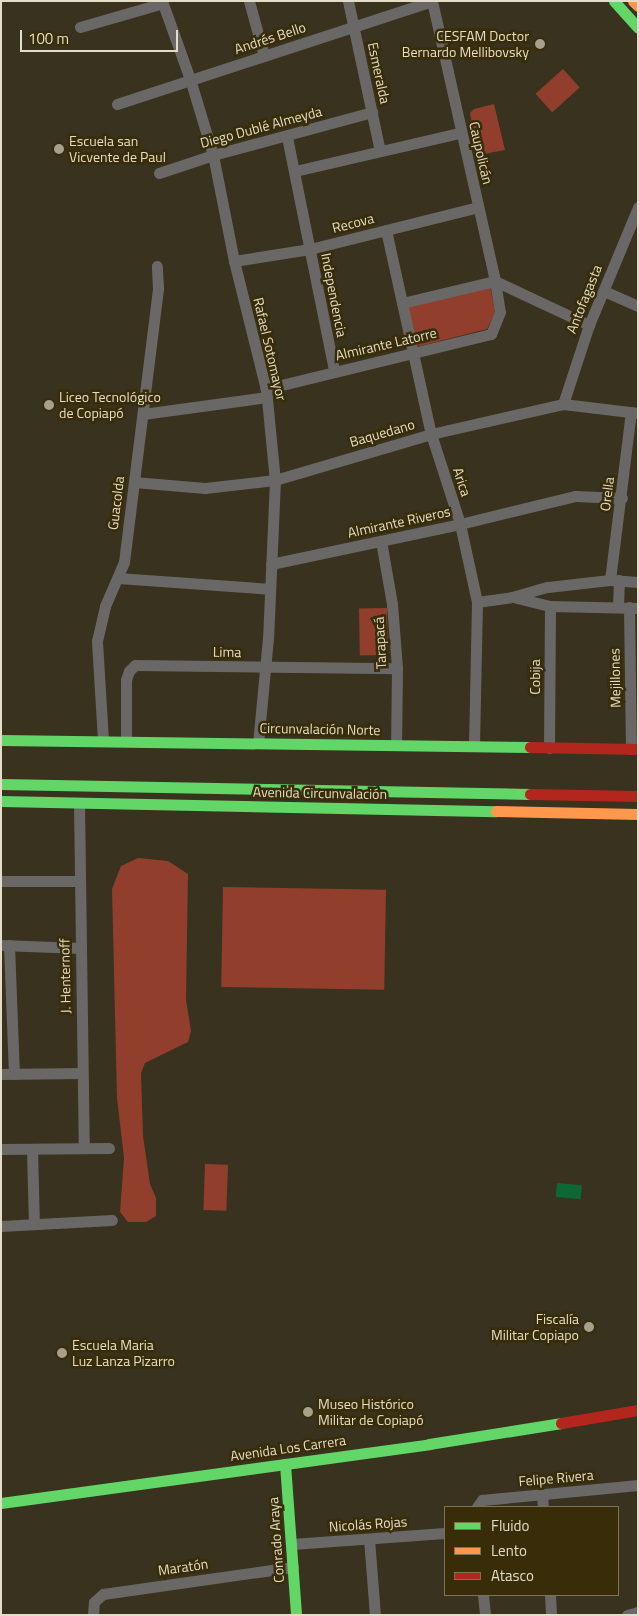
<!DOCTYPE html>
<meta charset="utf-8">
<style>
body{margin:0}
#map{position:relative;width:639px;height:1616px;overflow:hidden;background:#38321e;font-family:"Titillium Web",sans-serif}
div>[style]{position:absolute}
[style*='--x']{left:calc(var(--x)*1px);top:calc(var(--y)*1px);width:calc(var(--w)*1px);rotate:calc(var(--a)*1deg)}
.green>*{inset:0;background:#923e2d;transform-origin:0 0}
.water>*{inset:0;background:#0c6936;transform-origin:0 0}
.street>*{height:11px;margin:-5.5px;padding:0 5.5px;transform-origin:5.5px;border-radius:5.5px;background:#696866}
.fast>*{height:11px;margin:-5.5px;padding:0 5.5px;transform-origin:5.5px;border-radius:5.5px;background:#63d668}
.slow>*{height:11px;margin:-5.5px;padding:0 5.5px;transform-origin:5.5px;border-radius:5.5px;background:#ff974d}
.jam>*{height:11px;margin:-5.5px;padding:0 5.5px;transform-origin:5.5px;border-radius:5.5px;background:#b3261e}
.dots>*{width:14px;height:14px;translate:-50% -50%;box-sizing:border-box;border:2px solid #382d08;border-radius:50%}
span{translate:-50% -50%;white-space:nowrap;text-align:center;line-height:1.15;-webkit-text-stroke:5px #382d08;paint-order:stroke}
.poi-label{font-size:14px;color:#e2dcc8}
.right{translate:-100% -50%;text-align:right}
.left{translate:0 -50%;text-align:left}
.street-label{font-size:14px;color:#e2dcc8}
.frame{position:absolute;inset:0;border:2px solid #e2dcc8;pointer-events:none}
.legend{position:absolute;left:444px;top:1506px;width:175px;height:90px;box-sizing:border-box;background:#382d08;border:1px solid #7c7355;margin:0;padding:6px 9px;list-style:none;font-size:15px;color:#e2dcc8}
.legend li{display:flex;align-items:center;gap:10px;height:25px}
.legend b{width:25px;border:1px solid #7c7355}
.scale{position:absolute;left:20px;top:30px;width:158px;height:22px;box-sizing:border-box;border:2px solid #e2dcc8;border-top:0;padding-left:6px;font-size:15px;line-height:18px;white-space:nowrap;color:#e2dcc8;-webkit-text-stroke:4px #382d08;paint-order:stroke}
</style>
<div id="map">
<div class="green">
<i style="left:563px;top:69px;width:25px;height:37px;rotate:48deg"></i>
<i style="clip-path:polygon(494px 104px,505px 150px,478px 155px,470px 113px,474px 109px)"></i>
<i style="clip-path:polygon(490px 285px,495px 313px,487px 329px,420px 346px,416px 344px,408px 304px)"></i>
<i style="left:387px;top:608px;width:47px;height:28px;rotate:89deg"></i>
<i style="clip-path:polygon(138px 858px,168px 861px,188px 874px,186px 1000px,191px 1031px,188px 1042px,145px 1063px,141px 1073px,143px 1136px,150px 1184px,156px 1198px,156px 1216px,146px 1222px,128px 1222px,120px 1212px,124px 1158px,117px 1098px,112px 889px,121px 866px)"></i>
<i style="left:223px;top:887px;width:163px;height:100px;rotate:1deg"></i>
<i style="left:205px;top:1164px;width:23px;height:46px;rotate:2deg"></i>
</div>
<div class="water">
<i style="left:557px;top:1183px;width:25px;height:14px;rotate:5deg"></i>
</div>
<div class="street">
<i style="--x:162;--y:1;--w:83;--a:70.3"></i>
<i style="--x:190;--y:79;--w:79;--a:73.2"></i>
<i style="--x:213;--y:155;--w:108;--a:78.8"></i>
<i style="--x:234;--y:261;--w:132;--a:76"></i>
<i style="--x:266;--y:389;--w:91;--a:84.4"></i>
<i style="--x:275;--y:480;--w:158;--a:92.5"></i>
<i style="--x:268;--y:638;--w:105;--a:95.4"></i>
<i style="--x:249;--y:1;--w:57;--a:74.7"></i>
<i style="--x:348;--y:1;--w:153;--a:78"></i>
<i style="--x:80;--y:27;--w:86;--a:-16.1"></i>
<i style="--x:117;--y:104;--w:331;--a:-18.1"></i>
<i style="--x:432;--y:1;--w:287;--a:77.3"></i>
<i style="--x:495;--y:281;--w:31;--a:81"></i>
<i style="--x:500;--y:312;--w:24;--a:112"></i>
<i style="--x:491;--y:334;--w:232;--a:166.3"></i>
<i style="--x:287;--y:137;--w:239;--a:78.6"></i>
<i style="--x:295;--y:171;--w:169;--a:-13"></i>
<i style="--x:159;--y:173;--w:57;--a:-18.4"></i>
<i style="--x:213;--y:155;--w:165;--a:-15.1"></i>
<i style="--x:386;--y:230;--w:209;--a:77.6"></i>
<i style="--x:431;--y:434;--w:95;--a:72.1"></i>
<i style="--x:460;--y:524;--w:80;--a:77.7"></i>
<i style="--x:477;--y:602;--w:144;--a:91.2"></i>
<i style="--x:234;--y:261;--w:77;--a:-9"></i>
<i style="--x:310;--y:249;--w:173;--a:-14"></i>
<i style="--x:604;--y:291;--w:37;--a:24"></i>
<i style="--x:402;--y:303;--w:96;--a:-13.3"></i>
<i style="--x:495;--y:281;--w:104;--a:25.1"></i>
<i style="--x:563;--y:404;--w:83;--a:-71.8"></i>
<i style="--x:589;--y:325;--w:128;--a:-67.4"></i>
<i style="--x:143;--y:414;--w:125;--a:-7.8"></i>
<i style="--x:134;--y:482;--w:71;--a:4.8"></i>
<i style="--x:205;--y:488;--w:70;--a:-6.5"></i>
<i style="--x:275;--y:480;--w:163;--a:-16.4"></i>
<i style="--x:431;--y:434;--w:135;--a:-12.8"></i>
<i style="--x:563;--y:404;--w:76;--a:6.8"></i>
<i style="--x:381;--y:541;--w:64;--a:80.1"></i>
<i style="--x:392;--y:604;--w:64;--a:85.5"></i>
<i style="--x:397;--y:668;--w:77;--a:90.7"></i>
<i style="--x:271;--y:564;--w:193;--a:-11.9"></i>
<i style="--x:460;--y:524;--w:118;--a:-13.7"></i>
<i style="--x:575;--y:496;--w:47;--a:2.4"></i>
<i style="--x:118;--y:578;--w:152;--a:4.1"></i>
<i style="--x:610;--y:580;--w:169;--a:-82.9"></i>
<i style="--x:513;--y:597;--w:38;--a:14"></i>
<i style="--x:550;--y:606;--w:88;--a:1.3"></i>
<i style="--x:477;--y:602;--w:35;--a:-8"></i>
<i style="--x:512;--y:597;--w:37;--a:-16"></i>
<i style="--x:548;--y:587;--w:62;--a:-6.4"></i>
<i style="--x:610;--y:580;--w:28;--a:4"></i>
<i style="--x:618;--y:607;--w:27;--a:-88"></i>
<i style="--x:629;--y:607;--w:142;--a:89.2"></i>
<i style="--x:103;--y:740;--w:99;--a:-93.5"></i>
<i style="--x:97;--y:641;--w:36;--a:-77"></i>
<i style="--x:105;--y:606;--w:48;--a:-66.6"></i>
<i style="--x:124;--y:562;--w:276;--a:-82.9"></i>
<i style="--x:158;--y:288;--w:22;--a:-93"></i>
<i style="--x:126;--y:741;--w:61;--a:-90"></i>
<i style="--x:126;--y:680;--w:9;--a:-72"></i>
<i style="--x:129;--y:671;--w:8;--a:-45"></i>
<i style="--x:135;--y:665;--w:262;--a:0.7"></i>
<i style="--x:549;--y:748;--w:142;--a:-89.6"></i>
<i style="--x:79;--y:803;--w:345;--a:89.2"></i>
<i style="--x:1;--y:881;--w:78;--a:0"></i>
<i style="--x:1;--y:945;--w:79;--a:2.2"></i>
<i style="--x:9;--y:945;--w:129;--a:87.8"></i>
<i style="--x:1;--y:1074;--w:81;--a:-0.7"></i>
<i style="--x:1;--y:1149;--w:108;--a:-0.5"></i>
<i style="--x:32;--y:1150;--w:74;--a:88.5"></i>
<i style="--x:1;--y:1226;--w:111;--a:-3.1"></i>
<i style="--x:542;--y:1494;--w:13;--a:86"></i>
<i style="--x:477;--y:1507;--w:9;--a:-54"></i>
<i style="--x:482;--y:1500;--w:157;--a:-5.5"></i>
<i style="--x:369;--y:1539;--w:76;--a:85.5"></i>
<i style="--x:292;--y:1544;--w:153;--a:-4.1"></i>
<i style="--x:483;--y:1595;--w:20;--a:84"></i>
<i style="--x:550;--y:1595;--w:20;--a:87"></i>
<i style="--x:93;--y:1615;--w:13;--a:-86"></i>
<i style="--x:94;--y:1602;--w:12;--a:-42"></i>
<i style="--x:103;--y:1594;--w:192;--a:-8.1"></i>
<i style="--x:627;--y:1615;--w:11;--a:-15"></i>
</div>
<div class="fast">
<i style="--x:614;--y:1;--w:36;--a:48"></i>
<i style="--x:1;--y:740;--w:529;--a:0.76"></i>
<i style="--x:1;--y:784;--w:529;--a:1.08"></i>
<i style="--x:1;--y:801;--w:495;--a:1.2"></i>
<i style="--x:285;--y:1464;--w:151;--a:85.8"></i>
<i style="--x:1;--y:1503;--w:432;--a:-7.8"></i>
<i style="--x:429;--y:1444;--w:134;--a:-9"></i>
</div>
<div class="slow">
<i style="--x:633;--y:1;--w:7;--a:45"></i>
<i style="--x:496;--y:811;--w:142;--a:1.2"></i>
</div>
<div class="jam">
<i style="--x:530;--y:747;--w:108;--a:1.1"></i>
<i style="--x:530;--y:794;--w:108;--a:1.1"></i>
<i style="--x:561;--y:1423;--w:78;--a:-9.6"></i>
</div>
<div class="dots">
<i style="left:540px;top:44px;background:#a6a08c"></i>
<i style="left:59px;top:149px;background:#a6a08c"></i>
<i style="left:49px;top:405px;background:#a6a08c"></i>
<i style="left:589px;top:1327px;background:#a6a08c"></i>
<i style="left:62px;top:1353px;background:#a6a08c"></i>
<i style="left:308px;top:1412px;background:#a6a08c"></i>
</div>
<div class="poi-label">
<span class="right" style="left:529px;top:44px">CESFAM Doctor<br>Bernardo Mellibovsky</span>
<span class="left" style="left:69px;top:149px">Escuela san<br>Vicvente de Paul</span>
<span class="left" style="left:59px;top:405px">Liceo Tecnológico<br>de Copiapó</span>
<span class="right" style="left:579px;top:1327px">Fiscalía<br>Militar Copiapo</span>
<span class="left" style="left:72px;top:1353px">Escuela Maria<br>Luz Lanza Pizarro</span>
<span class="left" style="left:318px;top:1412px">Museo Histórico<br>Militar de Copiapó</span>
</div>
<div class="street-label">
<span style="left:270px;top:38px;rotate:-18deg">Andrés Bello</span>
<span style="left:379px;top:73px;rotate:78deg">Esmeralda</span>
<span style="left:261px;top:127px;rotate:-15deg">Diego Dublé Almeyda</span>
<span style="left:481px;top:153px;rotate:77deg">Caupolicán</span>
<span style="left:353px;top:223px;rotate:-14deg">Recova</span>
<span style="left:334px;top:295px;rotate:79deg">Independencia</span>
<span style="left:584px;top:299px;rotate:-68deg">Antofagasta</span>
<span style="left:386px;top:344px;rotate:-13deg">Almirante Latorre</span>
<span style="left:270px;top:349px;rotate:77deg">Rafael Sotomayor</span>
<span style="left:382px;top:433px;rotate:-16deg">Baquedano</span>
<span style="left:462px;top:482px;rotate:72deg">Arica</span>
<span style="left:607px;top:494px;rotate:-83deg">Orella</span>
<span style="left:116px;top:503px;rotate:-83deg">Guacolda</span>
<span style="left:399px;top:522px;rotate:-12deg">Almirante Riveros</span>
<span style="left:380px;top:643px;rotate:-93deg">Tarapacá</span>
<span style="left:227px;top:652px;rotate:1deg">Lima</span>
<span style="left:535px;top:677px;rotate:-90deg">Cobija</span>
<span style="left:615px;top:678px;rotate:-91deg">Mejillones</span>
<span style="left:320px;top:729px;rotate:1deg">Circunvalación Norte</span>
<span style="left:320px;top:793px;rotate:1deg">Avenida Circunvalación</span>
<span style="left:65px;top:976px;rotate:-91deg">J. Henternoff</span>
<span style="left:288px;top:1448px;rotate:-8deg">Avenida Los Carrera</span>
<span style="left:556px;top:1478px;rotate:-5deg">Felipe Rivera</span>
<span style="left:368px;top:1524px;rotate:-4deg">Nicolás Rojas</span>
<span style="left:276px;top:1540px;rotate:-94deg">Conrado Araya</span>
<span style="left:183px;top:1567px;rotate:-8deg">Maratón</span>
</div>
<div class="frame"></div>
<ul class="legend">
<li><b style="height:6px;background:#63d668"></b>Fluido</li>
<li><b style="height:6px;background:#ff974d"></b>Lento</li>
<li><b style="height:6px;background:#b3261e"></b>Atasco</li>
</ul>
<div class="scale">100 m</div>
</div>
